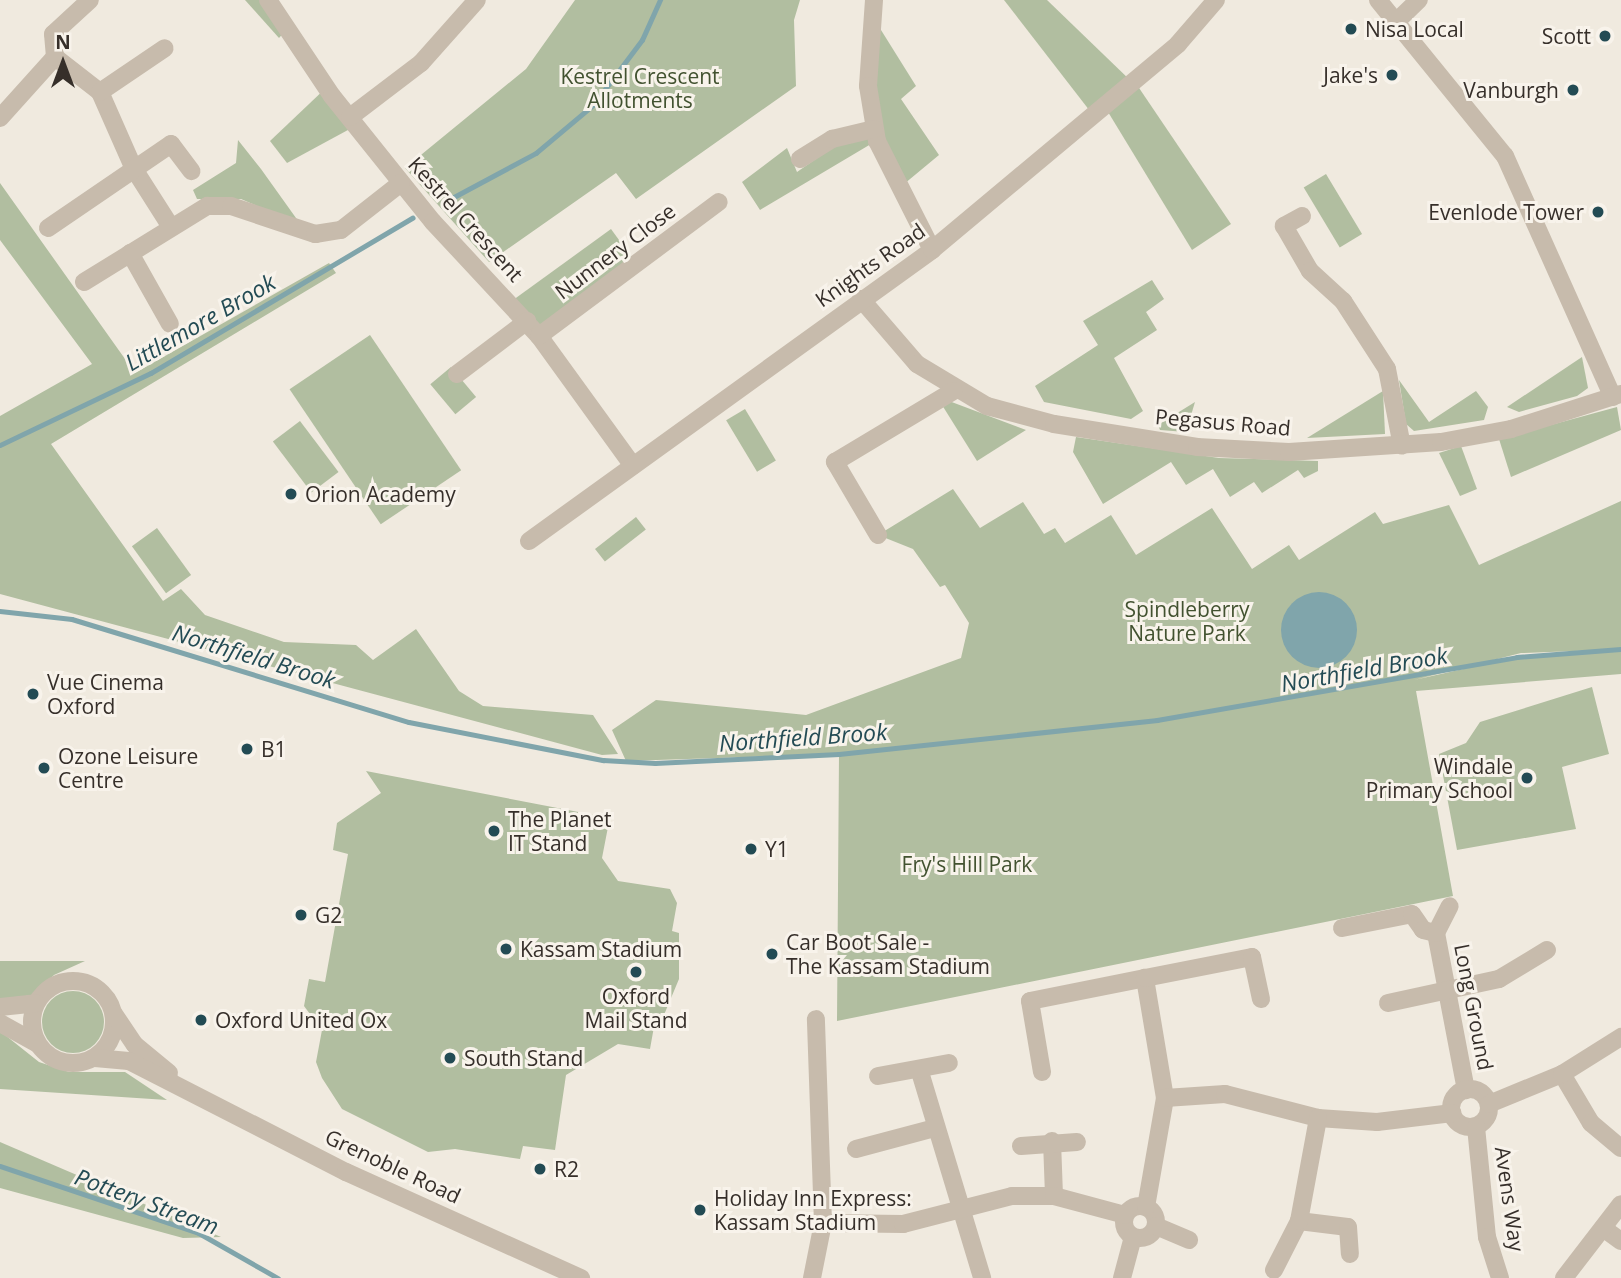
<!DOCTYPE html>
<style>
body{margin:0}
#map{position:relative;width:1621px;height:1278px;overflow:hidden;background:#f0eadf;font-family:"Open Sans",sans-serif}
div>[style]{position:absolute}
[style*='--x']{left:calc(var(--x)*1px);top:calc(var(--y)*1px);width:calc(var(--w)*1px);rotate:calc(var(--a)*1deg)}
.green>*{inset:0;background:#b1bea0;transform-origin:0 0}
.round{border-radius:50%}
.water>*{inset:0;background:#80a5ab}
.stream>*{height:4.5px;margin:-2.25px;padding:0 2.25px;transform-origin:2.25px;border-radius:2.25px;background:#80a5ab}
.minor>*{height:18px;margin:-9px;padding:0 9px;transform-origin:9px;border-radius:9px;background:#c7bbac}
.minor>.ring{margin:-9px;padding:0;box-sizing:content-box;background:none;border:18px solid #c7bbac;border-radius:50%}
.dots>*{width:19px;height:19px;translate:-50% -50%;box-sizing:border-box;border:4px solid #f8f3eb;border-radius:50%}
span{translate:-50% -50%;white-space:nowrap;text-align:center;line-height:1.15;-webkit-text-stroke:6px #f8f3eb;paint-order:stroke}
.poi-label{font-size:21px;color:#362f2a}
.left{translate:0 -50%;text-align:left}
.right{translate:-100% -50%;text-align:right}
.park-label{font-size:21px;color:#425230}
.street-label{font-size:21px;color:#362f2a}
.water-label{font-size:23px;color:#234b54;font-style:italic}
.north{position:absolute;left:28px;top:28px;width:70px;height:70px;-webkit-text-stroke:5px #f8f3eb;paint-order:stroke;rotate:0deg;font-size:19px;font-weight:700;line-height:28px;text-align:center;color:#362f2a}
.north::after{content:'';display:block;margin:auto;width:24px;height:32px;background:#362f2a;clip-path:polygon(50% 0,100% 100%,50% 72%,0 100%)}
</style>
<div id="map">
<div class="green">
<i style="clip-path:polygon(245px 0,267px 0,287px 29px,279px 38px)"></i>
<i style="clip-path:polygon(575px 0,800px 0,794px 20px,796px 86px,636px 199px,616px 173px,489px 262px,405px 168px,526px 69px)"></i>
<i style="clip-path:polygon(1004px 0,1047px 0,1132px 82px,1093px 115px)"></i>
<i style="clip-path:polygon(871px 14px,916px 86px,901px 99px,939px 155px,898px 189px,877px 141px)"></i>
<i style="clip-path:polygon(1135px 82px,1231px 224px,1192px 250px,1105px 107px)"></i>
<i style="clip-path:polygon(329px 85px,359px 124px,287px 163px,270px 141px)"></i>
<i style="clip-path:polygon(872px 120px,876px 141px,760px 210px,742px 182px,787px 148px,797px 172px)"></i>
<i style="clip-path:polygon(238px 140px,261px 169px,301px 225px,241px 199px,197px 199px,193px 190px,236px 163px)"></i>
<i style="left:1326px;top:174px;width:70px;height:26px;rotate:59deg"></i>
<i style="clip-path:polygon(0 183px,135px 373px,329px 263px,336px 273px,51px 444px,163px 601px,181px 589px,205px 615px,284px 642px,356px 645px,373px 660px,416px 629px,459px 691px,483px 706px,593px 715px,618px 754px,602px 755px,0 594px,0 416px,92px 364px,0 240px)"></i>
<i style="left:611px;top:229px;width:39px;height:121px;rotate:54deg"></i>
<i style="clip-path:polygon(1152px 280px,1164px 299px,1146px 312px,1157px 330px,1114px 358px,1143px 411px,1131px 419px,1044px 402px,1035px 386px,1098px 345px,1083px 321px)"></i>
<i style="left:370px;top:335px;width:163px;height:97px;rotate:56deg"></i>
<i style="clip-path:polygon(1582px 357px,1588px 388px,1577px 396px,1519px 412px,1507px 407px)"></i>
<i style="left:451px;top:367px;width:39px;height:27px;rotate:50deg"></i>
<i style="clip-path:polygon(1399px 380px,1429px 422px,1476px 391px,1488px 407px,1484px 420px,1414px 431px,1406px 424px)"></i>
<i style="clip-path:polygon(1383px 391px,1385px 434px,1307px 438px)"></i>
<i style="clip-path:polygon(949px 401px,1026px 430px,977px 461px,942px 405px)"></i>
<i style="clip-path:polygon(1195px 402px,1186px 432px,1160px 430px,1158px 425px)"></i>
<i style="clip-path:polygon(1617px 407px,1621px 430px,1511px 477px,1499px 439px)"></i>
<i style="left:745px;top:409px;width:60px;height:22px;rotate:59deg"></i>
<i style="left:300px;top:421px;width:64px;height:34px;rotate:53deg"></i>
<i style="clip-path:polygon(1076px 437px,1219px 458px,1318px 461px,1318px 471px,1304px 478px,1298px 470px,1262px 493px,1254px 482px,1230px 497px,1213px 469px,1186px 485px,1171px 462px,1103px 504px,1073px 452px)"></i>
<i style="clip-path:polygon(1461px 446px,1477px 489px,1460px 496px,1439px 453px)"></i>
<i style="clip-path:polygon(evenodd,953px 489px,980px 528px,1023px 502px,1044px 534px,1055px 528px,1065px 543px,1111px 515px,1136px 555px,1212px 508px,1252px 569px,1289px 545px,1299px 560px,1375px 512px,1383px 524px,1449px 505px,1479px 565px,1621px 501px,1621px 674px,1416px 691px,1453px 896px,837px 1021px,839px 754px,626px 761px,612px 730px,656px 700px,806px 715px,961px 658px,969px 623px,945px 585px,940px 587px,913px 549px,878px 535px,953px 489px,1600px 650px,1517px 657px,1414px 680px,1521px 653px,1600px 650px)"></i>
<i style="left:636px;top:517px;width:16px;height:52px;rotate:52deg"></i>
<i style="left:157px;top:528px;width:58px;height:31px;rotate:54deg"></i>
<i style="clip-path:polygon(1592px 687px,1609px 754px,1562px 767px,1576px 829px,1457px 850px,1439px 754px,1466px 743px,1480px 722px)"></i>
<i style="clip-path:polygon(366px 771px,594px 815px,608px 827px,602px 858px,618px 881px,670px 889px,677px 903px,672px 931px,679px 933px,679px 979px,661px 1022px,655px 1021px,650px 1049px,618px 1044px,566px 1075px,555px 1150px,523px 1146px,520px 1159px,455px 1149px,428px 1152px,342px 1109px,322px 1078px,316px 1062px,322px 1030px,304px 1006px,309px 979px,325px 982px,348px 854px,333px 850px,337px 823px,381px 793px)"></i>
<i style="clip-path:polygon(0 961px,85px 961px,54px 975px,34px 995px,0 999px)"></i>
<i class="round" style="left:42px;top:991px;width:62px;height:62px"></i>
<i style="clip-path:polygon(0 1031px,39px 1062px,69px 1072px,125px 1072px,167px 1100px,0 1089px)"></i>
<i style="clip-path:polygon(0 1142px,221px 1237px,183px 1238px,0 1188px)"></i>
</div>
<div class="water">
<i class="round" style="left:1281px;top:592px;width:76px;height:76px"></i>
</div>
<div class="stream">
<i style="--x:452;--y:198;--w:95;--a:-28.2"></i>
<i style="--x:536;--y:153;--w:75;--a:-40.1"></i>
<i style="--x:593;--y:105;--w:81;--a:-53"></i>
<i style="--x:642;--y:40;--w:44;--a:-65.8"></i>
<i style="--x:0;--y:445;--w:167;--a:-25.5"></i>
<i style="--x:151;--y:373;--w:304;--a:-30.7"></i>
<i style="--x:0;--y:611;--w:72;--a:6.3"></i>
<i style="--x:72;--y:619;--w:352;--a:17"></i>
<i style="--x:409;--y:722;--w:198;--a:11.1"></i>
<i style="--x:603;--y:760;--w:52;--a:3.3"></i>
<i style="--x:655;--y:763;--w:184;--a:-2.8"></i>
<i style="--x:839;--y:754;--w:320;--a:-6.1"></i>
<i style="--x:1157;--y:720;--w:365;--a:-9.9"></i>
<i style="--x:1517;--y:657;--w:104;--a:-4.4"></i>
<i style="--x:0;--y:1166;--w:210;--a:18.6"></i>
<i style="--x:199;--y:1233;--w:91;--a:29.7"></i>
</div>
<div class="minor">
<i style="--x:268;--y:0;--w:115;--a:56.3"></i>
<i style="--x:332;--y:96;--w:161;--a:51.3"></i>
<i style="--x:433;--y:222;--w:156;--a:47.1"></i>
<i style="--x:539;--y:336;--w:160;--a:54.1"></i>
<i style="--x:874;--y:0;--w:86;--a:94"></i>
<i style="--x:868;--y:86;--w:56;--a:80.7"></i>
<i style="--x:877;--y:141;--w:122;--a:63.2"></i>
<i style="--x:1378;--y:0;--w:201;--a:50.9"></i>
<i style="--x:1505;--y:156;--w:264;--a:65.9"></i>
<i style="--x:1398;--y:20;--w:29;--a:-44"></i>
<i style="--x:55;--y:57;--w:57;--a:37.9"></i>
<i style="--x:100;--y:92;--w:84;--a:66.2"></i>
<i style="--x:134;--y:169;--w:65;--a:57.5"></i>
<i style="--x:100;--y:92;--w:78;--a:-34.1"></i>
<i style="--x:350;--y:117;--w:89;--a:-37.3"></i>
<i style="--x:421;--y:63;--w:84;--a:-48.4"></i>
<i style="--x:0;--y:118;--w:82;--a:-48"></i>
<i style="--x:55;--y:57;--w:23;--a:-95"></i>
<i style="--x:53;--y:34;--w:50;--a:-42.6"></i>
<i style="--x:800;--y:159;--w:38;--a:-32"></i>
<i style="--x:832;--y:139;--w:43;--a:-13.4"></i>
<i style="--x:1302;--y:216;--w:21;--a:151"></i>
<i style="--x:1284;--y:226;--w:52;--a:60"></i>
<i style="--x:1310;--y:271;--w:45;--a:42.3"></i>
<i style="--x:1343;--y:301;--w:81;--a:57.1"></i>
<i style="--x:1387;--y:369;--w:78;--a:79"></i>
<i style="--x:48;--y:228;--w:149;--a:-34.3"></i>
<i style="--x:171;--y:144;--w:34;--a:53"></i>
<i style="--x:130;--y:253;--w:81;--a:60.6"></i>
<i style="--x:84;--y:282;--w:145;--a:-31.7"></i>
<i style="--x:207;--y:206;--w:24;--a:0"></i>
<i style="--x:231;--y:206;--w:89;--a:18.4"></i>
<i style="--x:315;--y:234;--w:26;--a:-9"></i>
<i style="--x:341;--y:230;--w:76;--a:-38.1"></i>
<i style="--x:861;--y:299;--w:86;--a:49.3"></i>
<i style="--x:917;--y:364;--w:82;--a:31"></i>
<i style="--x:987;--y:406;--w:69;--a:15"></i>
<i style="--x:1054;--y:424;--w:145;--a:9.1"></i>
<i style="--x:1197;--y:447;--w:92;--a:3.1"></i>
<i style="--x:1289;--y:452;--w:152;--a:-3.8"></i>
<i style="--x:1441;--y:442;--w:71;--a:-10.5"></i>
<i style="--x:1511;--y:429;--w:115;--a:-17.7"></i>
<i style="--x:539;--y:336;--w:224;--a:-36.7"></i>
<i style="--x:457;--y:374;--w:88;--a:-37.1"></i>
<i style="--x:878;--y:535;--w:85;--a:-120.5"></i>
<i style="--x:835;--y:462;--w:138;--a:-31"></i>
<i style="--x:529;--y:541;--w:497;--a:-35.8"></i>
<i style="--x:932;--y:250;--w:321;--a:-39.9"></i>
<i style="--x:1178;--y:44;--w:58;--a:-49.2"></i>
<i style="--x:1342;--y:928;--w:71;--a:-11.3"></i>
<i style="--x:1412;--y:914;--w:19;--a:55"></i>
<i style="--x:1423;--y:930;--w:13;--a:13"></i>
<i style="--x:1436;--y:933;--w:160;--a:79.2"></i>
<i style="--x:1436;--y:933;--w:30;--a:-63"></i>
<i class="ring" style="left:32px;top:981px;width:64px;height:64px"></i>
<i style="--x:1388;--y:1003;--w:114;--a:-12.2"></i>
<i style="--x:1499;--y:979;--w:56;--a:-31.1"></i>
<i style="--x:0;--y:1007;--w:36;--a:-6"></i>
<i style="--x:114;--y:1014;--w:37;--a:56"></i>
<i style="--x:135;--y:1045;--w:44;--a:39.5"></i>
<i style="--x:0;--y:1023;--w:43;--a:28.9"></i>
<i style="--x:95;--y:1058;--w:34;--a:5"></i>
<i style="--x:129;--y:1061;--w:244;--a:27.1"></i>
<i style="--x:346;--y:1172;--w:258;--a:24.3"></i>
<i style="--x:920;--y:1072;--w:215;--a:73.2"></i>
<i style="--x:1042;--y:1072;--w:72;--a:-99.6"></i>
<i style="--x:1030;--y:1001;--w:117;--a:-11.3"></i>
<i style="--x:1562;--y:1074;--w:57;--a:59.4"></i>
<i style="--x:1591;--y:1123;--w:39;--a:40"></i>
<i style="--x:878;--y:1076;--w:72;--a:-10.4"></i>
<i class="ring" style="left:1451px;top:1089px;width:20px;height:20px"></i>
<i style="--x:1165;--y:1098;--w:122;--a:-99.5"></i>
<i style="--x:1145;--y:978;--w:109;--a:-11.1"></i>
<i style="--x:1252;--y:957;--w:43;--a:77.9"></i>
<i style="--x:1489;--y:1104;--w:79;--a:-22.3"></i>
<i style="--x:1562;--y:1074;--w:70;--a:-32.1"></i>
<i style="--x:1476;--y:1127;--w:111;--a:84.3"></i>
<i style="--x:1487;--y:1237;--w:43;--a:72.4"></i>
<i style="--x:1052;--y:1141;--w:55;--a:87.9"></i>
<i style="--x:1021;--y:1146;--w:56;--a:-4.1"></i>
<i style="--x:856;--y:1149;--w:82;--a:-14.9"></i>
<i class="ring" style="left:1124px;top:1206px;width:14px;height:14px"></i>
<i style="--x:1146;--y:1207;--w:111;--a:-80.1"></i>
<i style="--x:1165;--y:1098;--w:60;--a:-3.8"></i>
<i style="--x:1225;--y:1094;--w:96;--a:14.5"></i>
<i style="--x:1318;--y:1118;--w:59;--a:3.9"></i>
<i style="--x:1377;--y:1122;--w:76;--a:-6.8"></i>
<i style="--x:1299;--y:1221;--w:49;--a:7"></i>
<i style="--x:1348;--y:1227;--w:27;--a:86"></i>
<i style="--x:823;--y:1223;--w:80;--a:0.7"></i>
<i style="--x:903;--y:1224;--w:113;--a:-14.4"></i>
<i style="--x:1012;--y:1196;--w:42;--a:0"></i>
<i style="--x:1054;--y:1196;--w:73;--a:15"></i>
<i style="--x:1156;--y:1226;--w:36;--a:23"></i>
<i style="--x:1603;--y:1228;--w:22;--a:36"></i>
<i style="--x:1274;--y:1270;--w:55;--a:-63"></i>
<i style="--x:1299;--y:1221;--w:105;--a:-79.5"></i>
<i style="--x:812;--y:1278;--w:56;--a:-78.7"></i>
<i style="--x:823;--y:1223;--w:204;--a:-92"></i>
<i style="--x:1122;--y:1278;--w:42;--a:-75"></i>
<i style="--x:1564;--y:1278;--w:93;--a:-52.4"></i>
</div>
<div class="dots">
<i style="left:1351px;top:29px;background:#234b54"></i>
<i style="left:1605px;top:36px;background:#234b54"></i>
<i style="left:1392px;top:75px;background:#234b54"></i>
<i style="left:1573px;top:90px;background:#234b54"></i>
<i style="left:1598px;top:212px;background:#234b54"></i>
<i style="left:291px;top:494px;background:#234b54"></i>
<i style="left:33px;top:694px;background:#234b54"></i>
<i style="left:247px;top:749px;background:#234b54"></i>
<i style="left:44px;top:768px;background:#234b54"></i>
<i style="left:1527px;top:778px;background:#234b54"></i>
<i style="left:494px;top:831px;background:#234b54"></i>
<i style="left:751px;top:849px;background:#234b54"></i>
<i style="left:301px;top:915px;background:#234b54"></i>
<i style="left:506px;top:949px;background:#234b54"></i>
<i style="left:772px;top:954px;background:#234b54"></i>
<i style="left:636px;top:972px;background:#234b54"></i>
<i style="left:201px;top:1020px;background:#234b54"></i>
<i style="left:450px;top:1058px;background:#234b54"></i>
<i style="left:540px;top:1169px;background:#234b54"></i>
<i style="left:700px;top:1210px;background:#234b54"></i>
</div>
<div class="poi-label">
<span class="left" style="left:1365px;top:29px">Nisa Local</span>
<span class="right" style="left:1591px;top:36px">Scott</span>
<span class="right" style="left:1378px;top:75px">Jake's</span>
<span class="right" style="left:1559px;top:90px">Vanburgh</span>
<span class="right" style="left:1584px;top:212px">Evenlode Tower</span>
<span class="left" style="left:305px;top:494px">Orion Academy</span>
<span class="left" style="left:47px;top:694px">Vue Cinema<br>Oxford</span>
<span class="left" style="left:261px;top:749px">B1</span>
<span class="left" style="left:58px;top:768px">Ozone Leisure<br>Centre</span>
<span class="right" style="left:1513px;top:778px">Windale<br>Primary School</span>
<span class="left" style="left:508px;top:831px">The Planet<br>IT Stand</span>
<span class="left" style="left:765px;top:849px">Y1</span>
<span class="left" style="left:315px;top:915px">G2</span>
<span class="left" style="left:786px;top:954px">Car Boot Sale -<br>The Kassam Stadium</span>
<span class="left" style="left:520px;top:949px">Kassam Stadium</span>
<span style="left:636px;top:1008px">Oxford<br>Mail Stand</span>
<span class="left" style="left:215px;top:1020px">Oxford United Ox</span>
<span class="left" style="left:464px;top:1058px">South Stand</span>
<span class="left" style="left:554px;top:1169px">R2</span>
<span class="left" style="left:714px;top:1210px">Holiday Inn Express:<br>Kassam Stadium</span>
</div>
<div class="park-label">
<span style="left:640px;top:88px">Kestrel Crescent<br>Allotments</span>
<span style="left:1187px;top:621px">Spindleberry<br>Nature Park</span>
<span style="left:967px;top:864px">Fry's Hill Park</span>
</div>
<div class="street-label">
<span style="left:466px;top:219px;rotate:48deg">Kestrel Crescent</span>
<span style="left:615px;top:251px;rotate:-37deg">Nunnery Close</span>
<span style="left:870px;top:265px;rotate:-35deg">Knights Road</span>
<span style="left:1223px;top:422px;rotate:5deg">Pegasus Road</span>
<span style="left:1474px;top:1007px;rotate:79deg">Long Ground</span>
<span style="left:393px;top:1166px;rotate:25deg">Grenoble Road</span>
<span style="left:1510px;top:1199px;rotate:82deg">Avens Way</span>
</div>
<div class="water-label">
<span style="left:200px;top:322px;rotate:-30deg">Littlemore Brook</span>
<span style="left:254px;top:656px;rotate:17deg">Northfield Brook</span>
<span style="left:1364px;top:669px;rotate:-10deg">Northfield Brook</span>
<span style="left:803px;top:737px;rotate:-4deg">Northfield Brook</span>
<span style="left:147px;top:1201px;rotate:20deg">Pottery Stream</span>
</div>
<div class="north">N</div>
</div>
